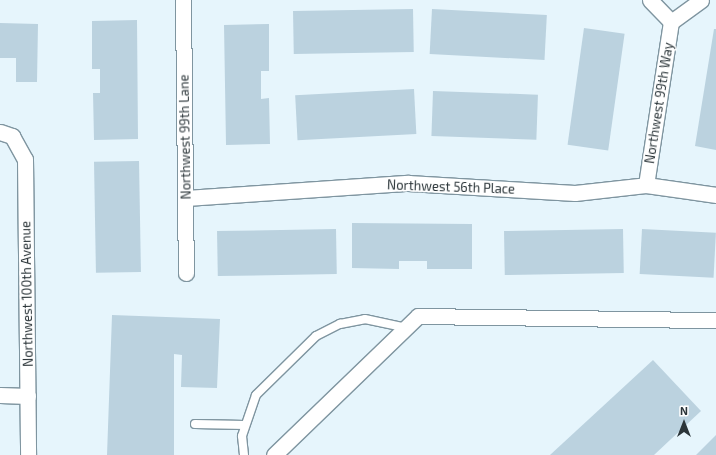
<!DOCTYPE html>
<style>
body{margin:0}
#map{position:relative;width:716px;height:455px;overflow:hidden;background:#e6f5fc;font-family:"Exo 2",sans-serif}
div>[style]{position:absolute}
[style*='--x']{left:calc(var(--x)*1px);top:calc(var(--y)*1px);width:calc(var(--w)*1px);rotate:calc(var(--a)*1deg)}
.building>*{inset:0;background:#bbd2df;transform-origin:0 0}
.roads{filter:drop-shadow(1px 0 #7f95a0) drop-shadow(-1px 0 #7f95a0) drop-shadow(0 1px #7f95a0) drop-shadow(0 -1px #7f95a0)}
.lane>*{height:8px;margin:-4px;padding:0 4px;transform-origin:4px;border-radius:4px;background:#fff}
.street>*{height:15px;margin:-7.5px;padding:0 7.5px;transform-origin:7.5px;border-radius:7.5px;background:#fff}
span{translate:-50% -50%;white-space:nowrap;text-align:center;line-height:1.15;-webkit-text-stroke:3px #fff;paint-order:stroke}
.street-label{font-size:13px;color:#2b3539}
.north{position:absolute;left:664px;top:403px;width:40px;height:40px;-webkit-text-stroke:3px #fff;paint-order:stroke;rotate:0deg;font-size:11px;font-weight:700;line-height:16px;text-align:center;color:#2b3539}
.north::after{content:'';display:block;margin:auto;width:14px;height:18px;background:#2b3539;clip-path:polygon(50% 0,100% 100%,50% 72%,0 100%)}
</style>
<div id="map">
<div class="building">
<i style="left:413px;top:9px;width:43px;height:120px;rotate:89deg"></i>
<i style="left:432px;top:9px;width:115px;height:45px;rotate:3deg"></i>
<i style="clip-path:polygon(137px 20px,138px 139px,94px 140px,93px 93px,100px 93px,100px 69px,92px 69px,92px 21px)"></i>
<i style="clip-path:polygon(0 23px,38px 24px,37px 82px,16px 82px,16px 58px,0 58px)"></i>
<i style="clip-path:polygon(269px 24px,269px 71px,261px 71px,261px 99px,269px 98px,270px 144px,226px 145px,224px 25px)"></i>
<i style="left:584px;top:28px;width:41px;height:118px;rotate:8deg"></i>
<i style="clip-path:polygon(714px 29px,716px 29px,716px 150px,695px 146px)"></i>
<i style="left:414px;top:89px;width:45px;height:119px;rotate:87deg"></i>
<i style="left:433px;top:91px;width:105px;height:45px;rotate:2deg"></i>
<i style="left:139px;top:161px;width:111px;height:45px;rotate:89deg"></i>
<i style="clip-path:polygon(352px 223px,472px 224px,472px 269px,427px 269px,427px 261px,399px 261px,399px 269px,352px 268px)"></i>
<i style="left:336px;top:229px;width:45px;height:119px;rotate:89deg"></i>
<i style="left:623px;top:229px;width:44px;height:119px;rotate:89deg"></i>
<i style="left:642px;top:229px;width:74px;height:45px;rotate:3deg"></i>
<i style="clip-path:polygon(112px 315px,220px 319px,217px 388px,181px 387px,182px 355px,174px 354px,174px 455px,107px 455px)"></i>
<i style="clip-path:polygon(653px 360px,701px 411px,654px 455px,550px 455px)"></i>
<i style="clip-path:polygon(716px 435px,716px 455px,696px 455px)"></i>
</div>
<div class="roads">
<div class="lane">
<i style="--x:195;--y:424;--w:50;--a:1.1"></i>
<i style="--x:244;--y:455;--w:19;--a:-96"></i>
<i style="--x:242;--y:436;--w:43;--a:-71.1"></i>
<i style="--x:256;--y:395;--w:84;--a:-44.5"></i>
<i style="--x:316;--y:336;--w:27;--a:-27"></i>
<i style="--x:340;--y:324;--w:25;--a:-11"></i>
<i style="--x:365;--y:319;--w:39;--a:12"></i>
</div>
<div class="street">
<i style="--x:183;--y:0;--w:273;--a:89.4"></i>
<i style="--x:650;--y:0;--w:30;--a:46"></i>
<i style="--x:671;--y:22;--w:37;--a:-36"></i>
<i style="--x:0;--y:132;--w:13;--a:18"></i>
<i style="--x:12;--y:136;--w:26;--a:61"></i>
<i style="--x:25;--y:159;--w:296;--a:89.4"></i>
<i style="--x:646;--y:185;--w:165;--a:-81.3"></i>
<i style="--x:186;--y:198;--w:223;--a:-3.9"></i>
<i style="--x:408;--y:183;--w:167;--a:3.4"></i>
<i style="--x:575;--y:193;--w:71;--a:-6.4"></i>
<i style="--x:646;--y:185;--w:71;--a:8.1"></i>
<i style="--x:0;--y:395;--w:28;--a:2"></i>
<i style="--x:274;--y:455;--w:200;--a:-44"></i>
<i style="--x:418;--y:316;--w:298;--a:0.8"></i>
</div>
</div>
<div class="street-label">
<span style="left:659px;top:103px;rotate:-81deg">Northwest 99th Way</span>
<span style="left:185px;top:137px;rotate:-91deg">Northwest 99th Lane</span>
<span style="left:451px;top:187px;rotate:2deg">Northwest 56th Place</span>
<span style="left:27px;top:294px;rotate:-91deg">Northwest 100th Avenue</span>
</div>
<div class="north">N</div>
</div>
